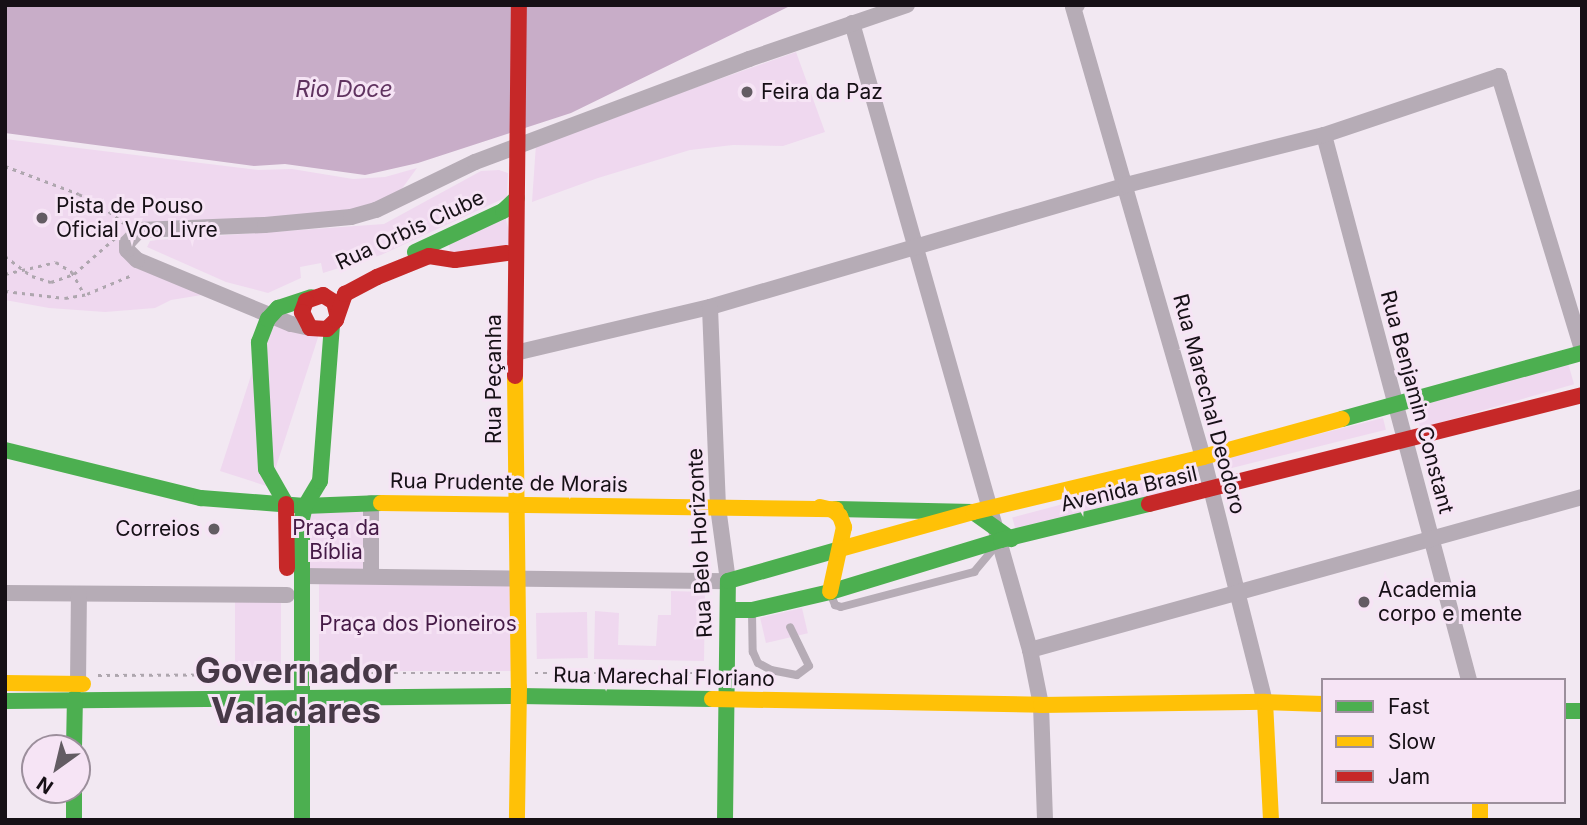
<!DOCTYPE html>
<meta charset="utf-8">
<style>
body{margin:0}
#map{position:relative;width:1587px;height:825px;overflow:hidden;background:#f2e8f2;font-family:Inter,sans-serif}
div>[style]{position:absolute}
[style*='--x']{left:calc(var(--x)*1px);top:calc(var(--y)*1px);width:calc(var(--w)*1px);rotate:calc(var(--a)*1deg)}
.green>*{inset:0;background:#efd8ef;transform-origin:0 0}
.water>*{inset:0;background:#c8adc8}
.path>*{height:2.5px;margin-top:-1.25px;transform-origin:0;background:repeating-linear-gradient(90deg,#aea6ae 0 3.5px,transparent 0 8.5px)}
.lane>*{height:8px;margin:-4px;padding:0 4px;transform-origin:4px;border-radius:4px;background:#b6acb6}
.street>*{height:16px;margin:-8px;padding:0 8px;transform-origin:8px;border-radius:8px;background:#b6acb6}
.fast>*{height:16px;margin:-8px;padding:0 8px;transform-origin:8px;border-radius:8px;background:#4caf50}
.slow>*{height:16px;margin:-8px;padding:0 8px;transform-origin:8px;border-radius:8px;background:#ffc107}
.jam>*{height:16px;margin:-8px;padding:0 8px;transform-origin:8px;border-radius:8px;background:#c62828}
.dots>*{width:19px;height:19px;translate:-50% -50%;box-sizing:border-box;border:4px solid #f6e4f5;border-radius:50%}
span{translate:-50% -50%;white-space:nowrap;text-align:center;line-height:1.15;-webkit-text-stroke:6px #f6e4f5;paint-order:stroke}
.poi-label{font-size:21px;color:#161016}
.left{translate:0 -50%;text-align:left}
.right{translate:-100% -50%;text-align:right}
.street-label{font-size:21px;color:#161016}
.park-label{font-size:21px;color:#451a46}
.water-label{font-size:23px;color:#603360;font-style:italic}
.town-label{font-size:35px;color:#473947;font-weight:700}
.frame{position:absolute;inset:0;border:7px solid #161016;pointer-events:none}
.legend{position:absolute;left:1321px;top:678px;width:245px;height:126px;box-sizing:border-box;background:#f6e4f5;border:2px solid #9c8f9c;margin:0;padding:9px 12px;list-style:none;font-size:21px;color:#161016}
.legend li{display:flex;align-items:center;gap:14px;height:35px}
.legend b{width:35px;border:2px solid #9c8f9c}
.north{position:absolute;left:21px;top:734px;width:70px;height:70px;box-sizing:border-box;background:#f6e4f5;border:2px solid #9c8f9c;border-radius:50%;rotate:214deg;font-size:19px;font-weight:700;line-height:28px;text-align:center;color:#161016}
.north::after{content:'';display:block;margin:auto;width:24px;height:32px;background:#635c63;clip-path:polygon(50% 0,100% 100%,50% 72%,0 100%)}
</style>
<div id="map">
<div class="green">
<i style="clip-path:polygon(796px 52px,825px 132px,783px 146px,733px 145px,690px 150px,598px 178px,532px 202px,536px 144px)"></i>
<i style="clip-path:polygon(5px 139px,258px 170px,292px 169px,353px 179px,385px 177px,417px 168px,401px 190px,374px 203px,338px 213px,137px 228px,125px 246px,214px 293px,171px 300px,155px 308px,105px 312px,49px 308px,5px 300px)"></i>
<i style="clip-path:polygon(499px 170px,508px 173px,507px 197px,381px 255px,323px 273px,321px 263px,300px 267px,301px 278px,268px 293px,226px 282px,147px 247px,150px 241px,157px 240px,384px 224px,481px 171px)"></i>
<i style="clip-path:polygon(504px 213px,513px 245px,451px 256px,448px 239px)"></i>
<i style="left:271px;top:314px;width:52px;height:165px;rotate:18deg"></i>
<i style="left:1568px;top:363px;width:22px;height:160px;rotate:74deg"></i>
<i style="left:1383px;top:418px;width:12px;height:164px;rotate:76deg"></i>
<i style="left:1190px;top:470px;width:16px;height:184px;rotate:75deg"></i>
<i style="left:367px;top:505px;width:69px;height:60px;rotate:89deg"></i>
<i style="left:319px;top:577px;width:199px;height:94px"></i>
<i style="clip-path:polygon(671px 591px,705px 592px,704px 661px,594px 659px,595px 611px,619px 613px,618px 645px,656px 646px,658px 615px,671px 615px)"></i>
<i style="left:235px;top:601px;width:46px;height:73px"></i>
<i style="left:802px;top:608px;width:26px;height:43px;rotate:77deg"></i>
<i style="left:587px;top:612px;width:46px;height:51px;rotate:89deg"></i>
</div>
<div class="water">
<i style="clip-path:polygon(5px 5px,792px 5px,571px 113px,418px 163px,365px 175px,285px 164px,254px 166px,5px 133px)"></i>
</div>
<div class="path">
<i style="--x:5;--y:166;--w:79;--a:20.7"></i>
<i style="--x:79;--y:194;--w:26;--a:28"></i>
<i style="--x:102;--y:206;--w:28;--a:38"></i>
<i style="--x:5;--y:256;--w:34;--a:37"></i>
<i style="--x:32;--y:276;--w:20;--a:18"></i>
<i style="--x:51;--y:282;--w:24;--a:-19"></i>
<i style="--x:74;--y:274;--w:55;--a:-41.3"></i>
<i style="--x:5;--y:274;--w:52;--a:-13.2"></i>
<i style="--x:56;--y:262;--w:19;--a:32"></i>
<i style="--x:72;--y:272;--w:25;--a:61"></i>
<i style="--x:5;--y:291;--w:60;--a:6.7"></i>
<i style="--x:65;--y:298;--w:22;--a:-10"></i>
<i style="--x:87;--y:294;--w:49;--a:-22.9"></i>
<i style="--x:318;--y:673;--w:182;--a:0"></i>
<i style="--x:535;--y:673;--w:175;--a:0"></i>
<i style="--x:98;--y:675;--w:185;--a:-0.3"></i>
</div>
<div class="lane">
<i style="--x:831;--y:595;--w:11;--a:68"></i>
<i style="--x:835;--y:605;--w:6;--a:18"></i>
<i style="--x:841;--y:607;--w:138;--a:-14.7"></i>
<i style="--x:974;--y:572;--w:31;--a:-50"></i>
<i style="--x:752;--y:613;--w:39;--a:89"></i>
<i style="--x:753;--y:652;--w:12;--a:66"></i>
<i style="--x:758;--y:663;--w:15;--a:28"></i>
<i style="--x:771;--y:670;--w:26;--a:11"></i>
<i style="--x:797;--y:675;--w:15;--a:-37"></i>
<i style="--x:809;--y:666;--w:43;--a:-116"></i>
</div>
<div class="street">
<i style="--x:1077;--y:5;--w:4;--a:153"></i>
<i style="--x:1073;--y:7;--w:468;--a:73.9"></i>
<i style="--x:1203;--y:457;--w:253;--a:75.8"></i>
<i style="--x:852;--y:23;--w:652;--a:74.15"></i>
<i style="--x:1030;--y:650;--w:56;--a:78.7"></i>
<i style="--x:1041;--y:705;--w:115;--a:88"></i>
<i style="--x:1324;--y:135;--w:564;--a:75.1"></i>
<i style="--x:310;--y:328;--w:19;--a:-168"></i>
<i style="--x:291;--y:324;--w:167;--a:-157.4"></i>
<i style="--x:137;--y:260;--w:14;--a:-135"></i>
<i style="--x:127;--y:250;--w:7;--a:-90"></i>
<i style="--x:127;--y:243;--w:18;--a:-47"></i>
<i style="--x:139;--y:230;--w:126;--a:-2.3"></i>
<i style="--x:265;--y:225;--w:86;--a:-5.3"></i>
<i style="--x:351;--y:217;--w:26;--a:-16"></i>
<i style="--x:376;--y:210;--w:110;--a:-25.9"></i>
<i style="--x:475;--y:162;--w:293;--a:-20.6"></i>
<i style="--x:749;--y:59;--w:167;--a:-18.9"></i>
<i style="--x:515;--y:353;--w:200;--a:-13.3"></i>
<i style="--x:710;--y:307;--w:434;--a:-16.3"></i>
<i style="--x:1126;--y:185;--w:204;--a:-14.2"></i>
<i style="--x:1324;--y:135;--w:185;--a:-18.6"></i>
<i style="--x:1499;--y:76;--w:285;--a:73.1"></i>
<i style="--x:371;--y:503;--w:73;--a:90"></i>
<i style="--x:302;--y:576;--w:426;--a:0.7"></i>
<i style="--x:728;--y:581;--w:75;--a:-97.7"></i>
<i style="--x:718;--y:507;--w:200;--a:-92.3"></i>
<i style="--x:5;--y:593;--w:282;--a:0.4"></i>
<i style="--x:1030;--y:650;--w:573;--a:-15.49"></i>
<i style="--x:78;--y:684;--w:90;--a:-89.4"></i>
</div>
<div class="fast">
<i style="--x:415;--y:252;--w:97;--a:-25"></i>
<i style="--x:503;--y:211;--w:19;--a:-43"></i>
<i style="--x:1342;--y:419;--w:249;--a:-15.4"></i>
<i style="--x:5;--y:450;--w:202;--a:13.8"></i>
<i style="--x:201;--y:498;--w:104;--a:4.4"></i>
<i style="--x:305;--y:506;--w:76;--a:-2.3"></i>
<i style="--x:286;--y:504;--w:40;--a:-119.7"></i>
<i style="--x:266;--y:469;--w:127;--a:-93.2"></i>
<i style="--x:259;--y:342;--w:25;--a:-69"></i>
<i style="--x:268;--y:319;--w:15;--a:-48"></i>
<i style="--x:278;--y:308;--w:35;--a:-18"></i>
<i style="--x:836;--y:509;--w:137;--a:1.3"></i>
<i style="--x:973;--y:512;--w:47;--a:35.4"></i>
<i style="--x:728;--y:610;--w:24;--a:0"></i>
<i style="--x:752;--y:610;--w:80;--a:-13"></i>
<i style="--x:830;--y:592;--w:179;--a:-16.9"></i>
<i style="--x:1001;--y:540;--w:152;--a:-13.7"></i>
<i style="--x:5;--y:701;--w:514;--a:-0.56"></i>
<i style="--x:519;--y:696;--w:193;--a:0.9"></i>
<i style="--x:1564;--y:711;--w:18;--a:0"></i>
<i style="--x:74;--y:748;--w:50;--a:-88.9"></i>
<i style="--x:74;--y:790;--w:30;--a:90"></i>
<i style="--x:302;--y:820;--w:301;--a:-90"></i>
<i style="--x:302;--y:519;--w:13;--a:-77"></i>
<i style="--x:305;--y:506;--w:29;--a:-59"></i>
<i style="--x:320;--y:481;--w:156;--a:-85.6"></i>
<i style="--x:725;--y:820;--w:239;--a:-89.3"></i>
<i style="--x:728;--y:581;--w:116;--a:-15.9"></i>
</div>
<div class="slow">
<i style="--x:515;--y:376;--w:311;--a:89.3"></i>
<i style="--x:519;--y:687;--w:133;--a:90.9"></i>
<i style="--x:381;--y:503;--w:455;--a:0.8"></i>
<i style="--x:820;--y:507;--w:13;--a:13"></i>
<i style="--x:833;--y:510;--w:9;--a:41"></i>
<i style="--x:840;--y:516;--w:12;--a:70"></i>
<i style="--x:844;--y:527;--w:66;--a:102.2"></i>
<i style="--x:840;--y:549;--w:138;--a:-15.5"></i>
<i style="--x:973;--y:512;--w:236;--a:-13.4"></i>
<i style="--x:1203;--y:457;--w:144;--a:-15.3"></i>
<i style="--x:5;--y:683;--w:78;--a:0.7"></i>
<i style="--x:712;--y:699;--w:329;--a:1"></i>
<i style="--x:1041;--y:705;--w:224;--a:-0.8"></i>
<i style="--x:1480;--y:802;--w:18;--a:90"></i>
<i style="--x:1271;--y:820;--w:118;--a:-92.9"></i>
<i style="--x:1265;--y:702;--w:58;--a:2"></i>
</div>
<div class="jam">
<i style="--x:337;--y:314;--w:12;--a:-104"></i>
<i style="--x:334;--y:302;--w:13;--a:-148"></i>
<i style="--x:323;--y:295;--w:18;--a:161"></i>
<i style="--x:306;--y:301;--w:12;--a:110"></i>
<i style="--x:302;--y:312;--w:18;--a:63"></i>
<i style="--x:310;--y:328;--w:17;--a:3"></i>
<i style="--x:327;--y:329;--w:13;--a:-45"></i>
<i style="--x:336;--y:320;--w:28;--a:-71"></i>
<i style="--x:345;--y:294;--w:36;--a:-28"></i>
<i style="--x:377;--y:277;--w:56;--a:-22"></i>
<i style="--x:429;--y:256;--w:26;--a:9"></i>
<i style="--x:455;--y:260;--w:52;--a:-7.7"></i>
<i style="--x:515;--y:376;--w:371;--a:-89.4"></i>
<i style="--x:286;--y:504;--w:64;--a:89.1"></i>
<i style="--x:1149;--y:504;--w:447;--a:-14.1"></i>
</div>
<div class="dots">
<i style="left:747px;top:92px;background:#635c63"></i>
<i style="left:42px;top:218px;background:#635c63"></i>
<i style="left:214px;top:529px;background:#635c63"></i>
<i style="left:1364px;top:602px;background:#635c63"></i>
</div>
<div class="poi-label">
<span class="left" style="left:761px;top:92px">Feira da Paz</span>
<span class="left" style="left:56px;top:218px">Pista de Pouso<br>Oficial Voo Livre</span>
<span class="right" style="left:200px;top:529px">Correios</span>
<span class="left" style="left:1378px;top:602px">Academia<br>corpo e mente</span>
</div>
<div class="street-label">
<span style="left:410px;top:230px;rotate:-25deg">Rua Orbis Clube</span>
<span style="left:494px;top:379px;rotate:-90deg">Rua Peçanha</span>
<span style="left:1417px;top:402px;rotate:75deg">Rua Benjamin Constant</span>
<span style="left:1209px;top:404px;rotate:75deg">Rua Marechal Deodoro</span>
<span style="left:509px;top:483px;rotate:1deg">Rua Prudente de Morais</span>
<span style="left:1129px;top:489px;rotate:-13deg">Avenida Brasil</span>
<span style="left:700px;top:543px;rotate:-93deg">Rua Belo Horizonte</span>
<span style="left:664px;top:677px;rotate:1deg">Rua Marechal Floriano</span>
</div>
<div class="park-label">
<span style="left:336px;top:540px">Praça da<br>Bíblia</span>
<span style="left:418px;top:624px">Praça dos Pioneiros</span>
</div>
<div class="water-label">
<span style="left:344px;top:89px">Rio Doce</span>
</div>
<div class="town-label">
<span style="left:296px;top:690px">Governador<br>Valadares</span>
</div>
<div class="frame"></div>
<ul class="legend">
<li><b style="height:9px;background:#4caf50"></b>Fast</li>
<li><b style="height:9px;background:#ffc107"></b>Slow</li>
<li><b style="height:9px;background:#c62828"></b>Jam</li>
</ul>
<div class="north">N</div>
</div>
